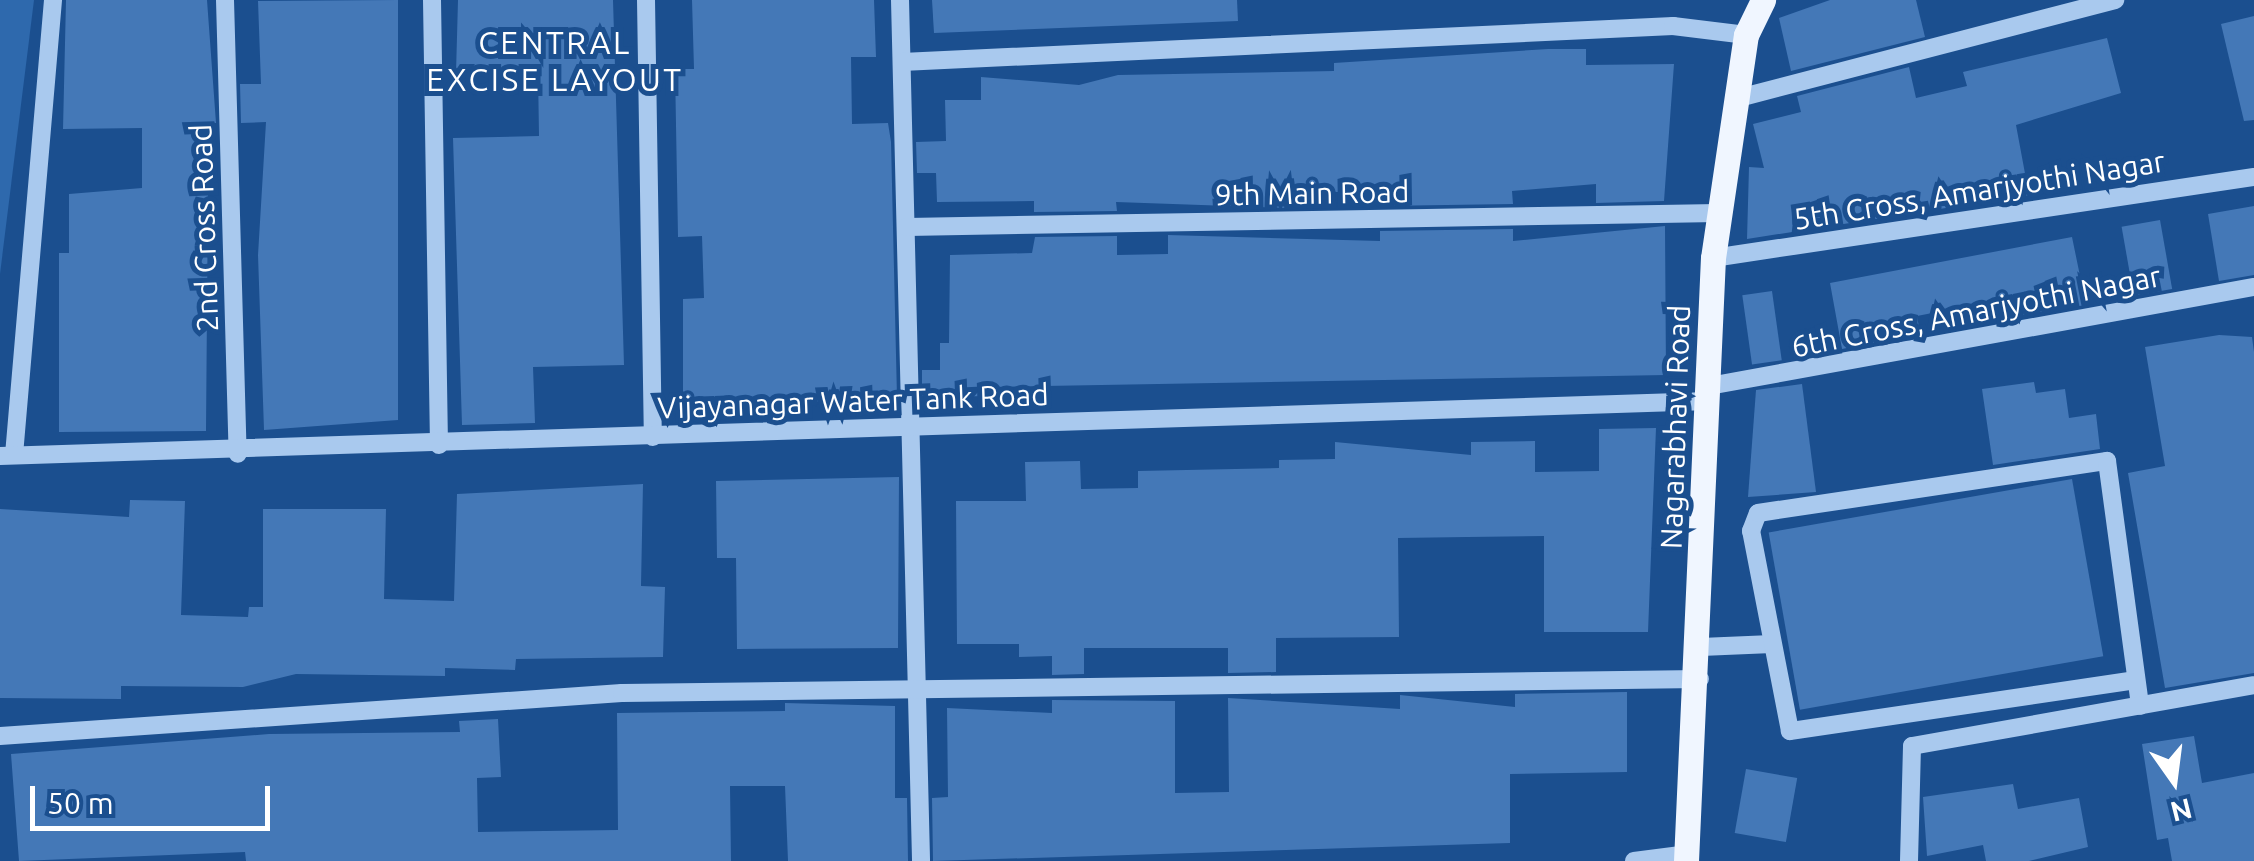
<!DOCTYPE html>
<style>
body{margin:0}
#map{position:relative;width:2254px;height:861px;overflow:hidden;background:#1b4f8f;font-family:Ubuntu,sans-serif}
div>[style]{position:absolute}
[style*='--x']{left:calc(var(--x)*1px);top:calc(var(--y)*1px);width:calc(var(--w)*1px);rotate:calc(var(--a)*1deg)}
.green>*{inset:0;background:#2e69ad}
.building>*{inset:0;background:#4478b7;transform-origin:0 0}
.minor>*{height:18px;margin:-9px;padding:0 9px;transform-origin:9px;border-radius:9px;background:#a9c9ee}
.major>*{height:25px;margin:-12.5px;padding:0 12.5px;transform-origin:12.5px;border-radius:12.5px;background:#f0f6ff}
span{translate:-50% -50%;white-space:nowrap;text-align:center;line-height:1.15;-webkit-text-stroke:10px #1b4f8f;paint-order:stroke}
.street-label{font-size:30px;color:#fff}
.neighbourhood-label{font-size:32px;color:#fff;letter-spacing:2.5px}
.north{position:absolute;left:2124px;top:731px;width:100px;height:100px;-webkit-text-stroke:8px #1b4f8f;paint-order:stroke;rotate:166deg;font-size:28px;font-weight:700;line-height:40px;text-align:center;color:#fff}
.north::after{content:'';display:block;margin:auto;width:35px;height:45px;background:#fff;clip-path:polygon(50% 0,100% 100%,50% 72%,0 100%)}
.scale{position:absolute;left:30px;top:786px;width:240px;height:45px;box-sizing:border-box;border:5px solid #fff;border-top:0;padding-left:12px;font-size:30px;line-height:35px;white-space:nowrap;color:#fff;-webkit-text-stroke:8px #1b4f8f;paint-order:stroke}
</style>
<div id="map">
<div class="green">
<i style="clip-path:polygon(0 0,34px 0,0 274px)"></i>
</div>
<div class="building">
<i style="clip-path:polygon(66px 0,207px 0,216px 123px,196px 123px,196px 187px,208px 187px,206px 431px,59px 432px,59px 253px,69px 253px,69px 194px,142px 188px,142px 128px,63px 129px)"></i>
<i style="clip-path:polygon(398px 0,398px 420px,264px 430px,258px 255px,266px 122px,241px 123px,240px 84px,261px 84px,258px 1px)"></i>
<i style="clip-path:polygon(458px 0,613px 0,624px 365px,533px 367px,535px 423px,462px 425px,453px 138px,539px 136px,538px 72px,456px 73px)"></i>
<i style="clip-path:polygon(692px 0,874px 0,876px 57px,851px 57px,852px 124px,888px 123px,891px 142px,897px 397px,683px 409px,683px 299px,704px 298px,702px 236px,678px 237px,675px 69px,694px 69px)"></i>
<i style="clip-path:polygon(932px 0,1237px 0,1238px 21px,934px 33px)"></i>
<i style="clip-path:polygon(1830px 0,1916px 0,1925px 37px,1791px 71px,1779px 18px)"></i>
<i style="clip-path:polygon(2254px 16px,2254px 120px,2244px 121px,2221px 24px)"></i>
<i style="clip-path:polygon(2107px 38px,2121px 93px,2016px 125px,2029px 195px,1747px 239px,1749px 167px,1764px 168px,1753px 124px,1801px 112px,1797px 96px,1909px 67px,1916px 98px,1967px 86px,1963px 72px)"></i>
<i style="clip-path:polygon(1548px 49px,1586px 49px,1586px 65px,1674px 64px,1664px 201px,1596px 203px,1596px 184px,1512px 191px,1513px 204px,1380px 206px,1379px 191px,1288px 193px,1288px 208px,1116px 202px,1117px 211px,1034px 212px,1034px 201px,937px 202px,936px 173px,917px 173px,916px 142px,946px 141px,945px 100px,981px 100px,981px 77px,1079px 85px,1118px 75px,1334px 71px,1334px 63px)"></i>
<i style="clip-path:polygon(2254px 206px,2254px 275px,2219px 281px,2208px 214px)"></i>
<i style="left:2160px;top:220px;width:70px;height:39px;rotate:80deg"></i>
<i style="clip-path:polygon(1665px 226px,1666px 375px,990px 387px,990px 396px,922px 397px,922px 370px,940px 370px,940px 343px,949px 343px,950px 255px,1032px 253px,1035px 237px,1117px 236px,1117px 255px,1168px 254px,1168px 235px,1380px 241px,1380px 231px,1513px 229px,1513px 241px)"></i>
<i style="clip-path:polygon(2072px 237px,2086px 305px,1972px 322px,1968px 306px,1917px 316px,1920px 333px,1842px 349px,1830px 283px)"></i>
<i style="left:1772px;top:291px;width:70px;height:30px;rotate:82deg"></i>
<i style="clip-path:polygon(2219px 335px,2252px 337px,2254px 352px,2254px 673px,2165px 688px,2128px 473px,2165px 466px,2145px 347px)"></i>
<i style="clip-path:polygon(2034px 382px,2036px 393px,2065px 389px,2069px 418px,2096px 414px,2100px 449px,1993px 465px,1982px 389px)"></i>
<i style="clip-path:polygon(1802px 384px,1816px 492px,1748px 497px,1756px 390px)"></i>
<i style="clip-path:polygon(1656px 428px,1648px 632px,1544px 632px,1544px 536px,1467px 537px,1398px 538px,1399px 637px,1276px 638px,1276px 672px,1228px 673px,1228px 648px,1084px 648px,1084px 674px,1052px 675px,1052px 656px,1019px 657px,1019px 644px,957px 644px,956px 501px,1026px 501px,1025px 462px,1080px 461px,1081px 489px,1138px 488px,1138px 471px,1279px 468px,1279px 460px,1335px 459px,1335px 442px,1471px 455px,1471px 442px,1535px 441px,1535px 472px,1599px 471px,1599px 429px)"></i>
<i style="clip-path:polygon(899px 477px,898px 648px,737px 649px,736px 558px,717px 558px,716px 481px)"></i>
<i style="left:2072px;top:479px;width:180px;height:308px;rotate:80deg"></i>
<i style="clip-path:polygon(643px 484px,641px 586px,665px 587px,663px 657px,516px 659px,515px 670px,445px 668px,445px 676px,296px 674px,243px 687px,121px 686px,121px 699px,0 698px,0 509px,129px 517px,130px 500px,185px 501px,181px 615px,248px 617px,249px 607px,263px 607px,263px 509px,386px 509px,384px 599px,454px 601px,457px 494px)"></i>
<i style="clip-path:polygon(1627px 692px,1627px 772px,1510px 774px,1510px 843px,933px 861px,932px 798px,948px 797px,947px 708px,1052px 713px,1052px 700px,1175px 701px,1175px 793px,1229px 792px,1228px 698px,1400px 709px,1400px 695px,1515px 707px,1515px 694px)"></i>
<i style="clip-path:polygon(785px 703px,895px 706px,895px 798px,907px 798px,908px 861px,788px 861px,785px 786px,730px 786px,731px 861px,246px 861px,245px 852px,19px 861px,11px 754px,269px 734px,460px 732px,459px 721px,498px 719px,501px 777px,477px 778px,478px 832px,618px 830px,617px 713px,785px 711px)"></i>
<i style="clip-path:polygon(2194px 736px,2202px 783px,2254px 773px,2254px 861px,2172px 861px,2168px 838px,2157px 840px,2142px 744px)"></i>
<i style="left:1746px;top:769px;width:52px;height:65px;rotate:10deg"></i>
<i style="clip-path:polygon(2013px 784px,2018px 809px,2079px 798px,2088px 847px,2029px 861px,1986px 861px,1983px 845px,1927px 856px,1923px 797px)"></i>
</div>
<div class="minor">
<i style="--x:225;--y:0;--w:454;--a:88.4"></i>
<i style="--x:432;--y:0;--w:445;--a:89.1"></i>
<i style="--x:646;--y:0;--w:437;--a:89.1"></i>
<i style="--x:900;--y:0;--w:861;--a:88.6"></i>
<i style="--x:902;--y:62;--w:772;--a:-2.67"></i>
<i style="--x:1673;--y:26;--w:74;--a:7"></i>
<i style="--x:1735;--y:99;--w:393;--a:-14.6"></i>
<i style="--x:907;--y:227;--w:811;--a:-0.99"></i>
<i style="--x:1713;--y:258;--w:547;--a:-8.52"></i>
<i style="--x:1709;--y:386;--w:554;--a:-10.3"></i>
<i style="--x:14;--y:455;--w:457;--a:-85.1"></i>
<i style="--x:0;--y:456;--w:1710;--a:-1.84"></i>
<i style="--x:1701;--y:647;--w:71;--a:-2.4"></i>
<i style="--x:2136;--y:680;--w:350;--a:171.6"></i>
<i style="--x:1790;--y:731;--w:204;--a:-101"></i>
<i style="--x:1751;--y:531;--w:19;--a:-69"></i>
<i style="--x:1758;--y:513;--w:353;--a:-8.5"></i>
<i style="--x:2107;--y:461;--w:247;--a:82.3"></i>
<i style="--x:0;--y:736;--w:623;--a:-3.95"></i>
<i style="--x:622;--y:693;--w:1078;--a:-0.74"></i>
<i style="--x:1634;--y:861;--w:53;--a:-7.5"></i>
<i style="--x:1909;--y:861;--w:115;--a:-88.5"></i>
<i style="--x:1912;--y:746;--w:347;--a:-10.1"></i>
</div>
<div class="major">
<i style="--x:1686;--y:861;--w:604;--a:-87.44"></i>
<i style="--x:1713;--y:258;--w:225;--a:-81.6"></i>
<i style="--x:1746;--y:35;--w:39;--a:-64"></i>
</div>
<div class="street-label">
<span style="left:1979px;top:190px;rotate:-9deg">5th Cross, Amarjyothi Nagar</span>
<span style="left:1312px;top:193px;rotate:-1deg">9th Main Road</span>
<span style="left:204px;top:228px;rotate:-92deg">2nd Cross Road</span>
<span style="left:1976px;top:311px;rotate:-11deg">6th Cross, Amarjyothi Nagar</span>
<span style="left:853px;top:401px;rotate:-2deg">Vijayanagar Water Tank Road</span>
<span style="left:1675px;top:427px;rotate:-88deg">Nagarabhavi Road</span>
</div>
<div class="neighbourhood-label">
<span style="left:555px;top:61px">CENTRAL<br>EXCISE LAYOUT</span>
</div>
<div class="north">N</div>
<div class="scale">50 m</div>
</div>
